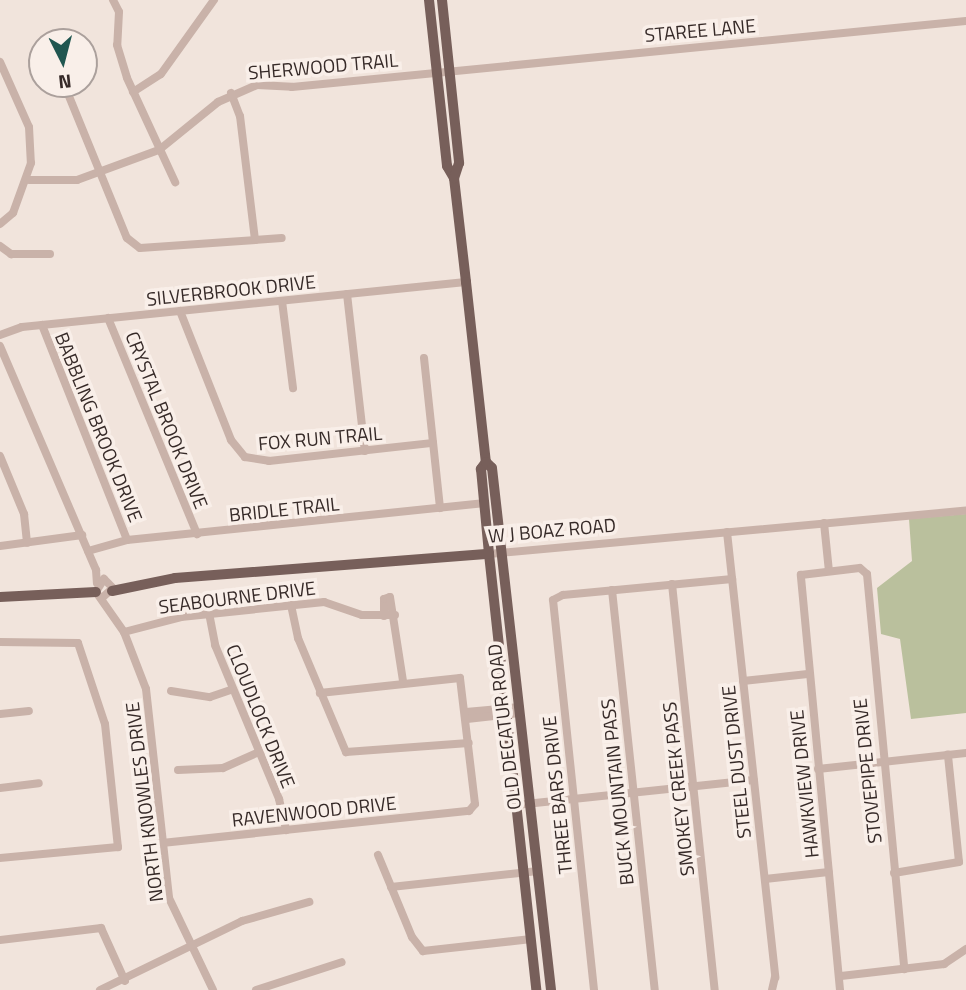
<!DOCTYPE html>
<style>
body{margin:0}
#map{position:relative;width:966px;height:990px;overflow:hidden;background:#f1e4dc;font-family:"Titillium Web",sans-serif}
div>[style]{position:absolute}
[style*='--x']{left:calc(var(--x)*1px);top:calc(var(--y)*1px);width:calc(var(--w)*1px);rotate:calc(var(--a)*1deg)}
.green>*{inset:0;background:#bac09d}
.minor>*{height:8px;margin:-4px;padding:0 4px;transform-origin:4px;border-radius:4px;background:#c9b2a9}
.major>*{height:10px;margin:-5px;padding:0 5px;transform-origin:5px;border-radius:5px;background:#775f5a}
span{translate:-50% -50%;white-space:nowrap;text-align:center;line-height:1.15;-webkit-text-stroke:7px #f9efe9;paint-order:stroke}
.street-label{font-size:19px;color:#362a28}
.north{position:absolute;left:28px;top:28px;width:70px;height:70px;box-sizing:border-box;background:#f9efe9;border:2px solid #aba09c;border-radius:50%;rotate:174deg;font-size:19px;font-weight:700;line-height:28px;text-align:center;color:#362a28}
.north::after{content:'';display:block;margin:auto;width:24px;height:32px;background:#205650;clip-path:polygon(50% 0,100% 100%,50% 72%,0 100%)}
</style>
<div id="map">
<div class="green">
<i style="clip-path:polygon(966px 514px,966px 713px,911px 719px,900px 639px,881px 634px,877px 588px,912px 561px,909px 519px)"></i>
</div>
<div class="minor">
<i style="--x:113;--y:0;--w:13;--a:63"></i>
<i style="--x:119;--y:12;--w:33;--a:93"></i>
<i style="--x:117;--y:45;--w:34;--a:73"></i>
<i style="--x:127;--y:78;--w:115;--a:65.2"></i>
<i style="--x:0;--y:62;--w:71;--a:66"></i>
<i style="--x:29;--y:127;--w:36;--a:87"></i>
<i style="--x:31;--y:163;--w:53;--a:109.8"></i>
<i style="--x:13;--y:213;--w:17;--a:140"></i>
<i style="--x:64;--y:84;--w:166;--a:67.8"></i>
<i style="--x:127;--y:238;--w:16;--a:38"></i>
<i style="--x:140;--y:248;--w:142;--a:-4"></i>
<i style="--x:133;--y:92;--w:33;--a:-33"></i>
<i style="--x:161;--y:74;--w:91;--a:-54.4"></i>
<i style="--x:231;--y:93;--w:25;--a:69"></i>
<i style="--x:240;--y:116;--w:125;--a:83.1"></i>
<i style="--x:29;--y:180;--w:48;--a:0"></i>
<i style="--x:77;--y:180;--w:87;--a:-20.1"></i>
<i style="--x:159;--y:150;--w:76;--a:-39.1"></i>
<i style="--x:218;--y:102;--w:43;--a:-23.6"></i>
<i style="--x:257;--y:85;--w:35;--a:3"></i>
<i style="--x:292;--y:87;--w:677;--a:-5.59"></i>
<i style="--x:0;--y:246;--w:14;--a:36"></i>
<i style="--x:11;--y:254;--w:39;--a:0"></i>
<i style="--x:347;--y:294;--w:158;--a:83.5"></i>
<i style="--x:282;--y:301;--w:88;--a:82.8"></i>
<i style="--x:180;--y:311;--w:139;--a:68.4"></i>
<i style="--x:231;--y:440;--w:22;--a:51"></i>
<i style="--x:245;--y:457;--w:24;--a:9"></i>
<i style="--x:269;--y:461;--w:165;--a:-6.3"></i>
<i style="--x:108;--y:318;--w:234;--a:67.6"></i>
<i style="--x:42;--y:325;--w:231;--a:68.4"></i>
<i style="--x:0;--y:335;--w:23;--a:-20"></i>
<i style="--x:22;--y:327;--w:446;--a:-5.8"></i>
<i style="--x:0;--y:346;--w:244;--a:66.8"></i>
<i style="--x:96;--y:570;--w:13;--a:86"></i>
<i style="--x:424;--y:358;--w:151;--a:83.9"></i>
<i style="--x:0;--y:456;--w:63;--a:67.5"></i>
<i style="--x:24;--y:514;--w:29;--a:84"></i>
<i style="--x:824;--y:523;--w:48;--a:84.1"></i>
<i style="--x:727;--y:532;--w:448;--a:83.8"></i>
<i style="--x:775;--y:977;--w:13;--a:103"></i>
<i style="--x:0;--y:546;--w:83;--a:-7.6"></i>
<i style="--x:88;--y:551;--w:41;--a:-15.8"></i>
<i style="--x:127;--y:540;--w:360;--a:-5.9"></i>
<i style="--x:489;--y:554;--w:479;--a:-5.2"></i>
<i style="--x:672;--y:584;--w:408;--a:84"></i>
<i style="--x:612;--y:590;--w:402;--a:83.9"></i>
<i style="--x:103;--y:597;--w:13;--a:-42"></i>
<i style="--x:113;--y:588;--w:13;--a:-135"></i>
<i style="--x:104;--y:579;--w:15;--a:122"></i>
<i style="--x:96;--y:592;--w:49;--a:55"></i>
<i style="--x:124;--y:632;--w:61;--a:68.9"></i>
<i style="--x:146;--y:689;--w:210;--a:83.7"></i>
<i style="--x:169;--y:898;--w:102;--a:64.4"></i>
<i style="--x:291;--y:605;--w:34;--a:78"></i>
<i style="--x:298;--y:638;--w:124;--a:67.2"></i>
<i style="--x:346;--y:752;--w:123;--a:-4.2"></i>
<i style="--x:209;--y:613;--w:33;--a:79"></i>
<i style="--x:215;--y:645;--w:167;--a:67.4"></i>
<i style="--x:279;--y:799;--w:32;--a:77"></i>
<i style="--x:384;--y:616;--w:17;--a:-90"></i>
<i style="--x:384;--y:599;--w:6;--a:-18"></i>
<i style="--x:390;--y:597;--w:85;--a:81.2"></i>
<i style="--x:124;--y:632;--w:59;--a:-14.7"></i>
<i style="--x:181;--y:617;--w:144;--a:-6"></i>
<i style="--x:324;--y:602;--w:40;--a:18.9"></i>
<i style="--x:362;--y:615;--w:33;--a:0"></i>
<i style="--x:0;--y:642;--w:78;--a:0.7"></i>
<i style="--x:78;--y:643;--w:85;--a:71.6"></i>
<i style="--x:105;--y:724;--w:124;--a:84"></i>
<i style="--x:118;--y:847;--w:119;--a:174.7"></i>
<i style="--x:743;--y:681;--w:65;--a:-6.1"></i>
<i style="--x:171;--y:691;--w:39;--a:9"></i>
<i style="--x:210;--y:697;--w:24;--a:-19"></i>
<i style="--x:466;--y:712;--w:54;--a:-5.3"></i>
<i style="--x:0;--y:714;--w:29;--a:-6"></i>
<i style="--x:467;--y:719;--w:53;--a:-6.5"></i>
<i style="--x:818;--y:769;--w:149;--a:-6.2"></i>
<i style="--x:178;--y:770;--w:45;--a:-2.5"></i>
<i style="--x:223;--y:768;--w:39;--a:-24"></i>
<i style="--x:0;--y:788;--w:39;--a:-7"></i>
<i style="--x:516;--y:805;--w:239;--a:-6"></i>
<i style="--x:162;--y:843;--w:309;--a:-6"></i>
<i style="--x:469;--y:811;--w:9;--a:-49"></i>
<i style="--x:475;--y:804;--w:127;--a:-96.8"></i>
<i style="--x:460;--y:678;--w:141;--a:173.9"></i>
<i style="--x:378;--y:855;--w:89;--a:67.5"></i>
<i style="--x:412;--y:937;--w:18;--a:52"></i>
<i style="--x:423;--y:951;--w:109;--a:-6.3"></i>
<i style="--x:894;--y:873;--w:66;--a:-9.6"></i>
<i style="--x:959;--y:862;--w:108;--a:-95.9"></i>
<i style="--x:765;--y:879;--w:64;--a:-6.2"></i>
<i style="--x:391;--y:887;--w:148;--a:-6.2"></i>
<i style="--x:0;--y:940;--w:102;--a:-6.8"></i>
<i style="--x:101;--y:928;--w:58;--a:65.6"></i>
<i style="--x:841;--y:976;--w:104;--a:-6.6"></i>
<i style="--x:944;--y:964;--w:27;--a:-34"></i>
<i style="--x:100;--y:990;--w:158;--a:-25.9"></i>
<i style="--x:242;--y:921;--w:70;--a:-15.8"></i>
<i style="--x:256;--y:990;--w:90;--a:-18"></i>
<i style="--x:594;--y:990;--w:392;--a:-96"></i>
<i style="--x:553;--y:600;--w:11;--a:-27"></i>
<i style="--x:563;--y:595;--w:170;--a:-5.4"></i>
<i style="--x:840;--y:990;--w:417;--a:-95.4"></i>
<i style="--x:801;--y:575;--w:59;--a:-6.8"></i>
<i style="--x:860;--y:568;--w:9;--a:41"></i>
<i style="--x:867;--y:574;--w:397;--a:84.6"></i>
</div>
<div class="major">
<i style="--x:429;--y:0;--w:167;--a:83.8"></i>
<i style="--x:447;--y:166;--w:14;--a:60"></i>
<i style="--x:454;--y:178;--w:105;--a:83.4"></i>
<i style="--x:466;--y:282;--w:181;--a:83.7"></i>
<i style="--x:486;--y:462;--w:9;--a:126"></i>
<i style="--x:481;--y:469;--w:85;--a:84.6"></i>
<i style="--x:489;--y:554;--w:439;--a:83.8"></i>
<i style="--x:442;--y:0;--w:164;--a:84"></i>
<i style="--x:459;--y:163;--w:16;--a:108"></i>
<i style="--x:486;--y:462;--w:8;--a:45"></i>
<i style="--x:492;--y:468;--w:525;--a:83.55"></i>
<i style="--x:112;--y:591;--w:64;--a:-11.7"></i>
<i style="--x:175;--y:578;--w:315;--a:-4.4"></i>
<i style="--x:0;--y:597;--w:96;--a:-3"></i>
</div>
<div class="street-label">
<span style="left:700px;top:30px;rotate:-5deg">STAREE LANE</span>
<span style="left:323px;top:66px;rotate:-5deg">SHERWOOD TRAIL</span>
<span style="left:231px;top:290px;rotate:-6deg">SILVERBROOK DRIVE</span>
<span style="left:167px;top:420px;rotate:68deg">CRYSTAL BROOK DRIVE</span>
<span style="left:99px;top:427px;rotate:68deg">BABBLING BROOK DRIVE</span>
<span style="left:320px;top:438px;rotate:-5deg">FOX RUN TRAIL</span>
<span style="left:284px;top:509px;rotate:-6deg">BRIDLE TRAIL</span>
<span style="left:552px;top:530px;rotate:-5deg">W J BOAZ ROAD</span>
<span style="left:237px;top:597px;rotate:-7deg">SEABOURNE DRIVE</span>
<span style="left:261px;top:716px;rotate:68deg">CLOUDLOCK DRIVE</span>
<span style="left:504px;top:727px;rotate:-97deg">OLD DECATUR ROAD</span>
<span style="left:736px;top:762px;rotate:-96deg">STEEL DUST DRIVE</span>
<span style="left:867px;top:771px;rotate:-96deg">STOVEPIPE DRIVE</span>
<span style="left:804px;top:784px;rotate:-96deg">HAWKVIEW DRIVE</span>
<span style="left:678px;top:789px;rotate:-96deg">SMOKEY CREEK PASS</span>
<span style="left:617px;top:792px;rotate:-96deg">BUCK MOUNTAIN PASS</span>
<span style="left:557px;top:795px;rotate:-96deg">THREE BARS DRIVE</span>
<span style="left:144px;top:802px;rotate:-97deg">NORTH KNOWLES DRIVE</span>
<span style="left:314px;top:811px;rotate:-6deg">RAVENWOOD DRIVE</span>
</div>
<div class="north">N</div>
</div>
